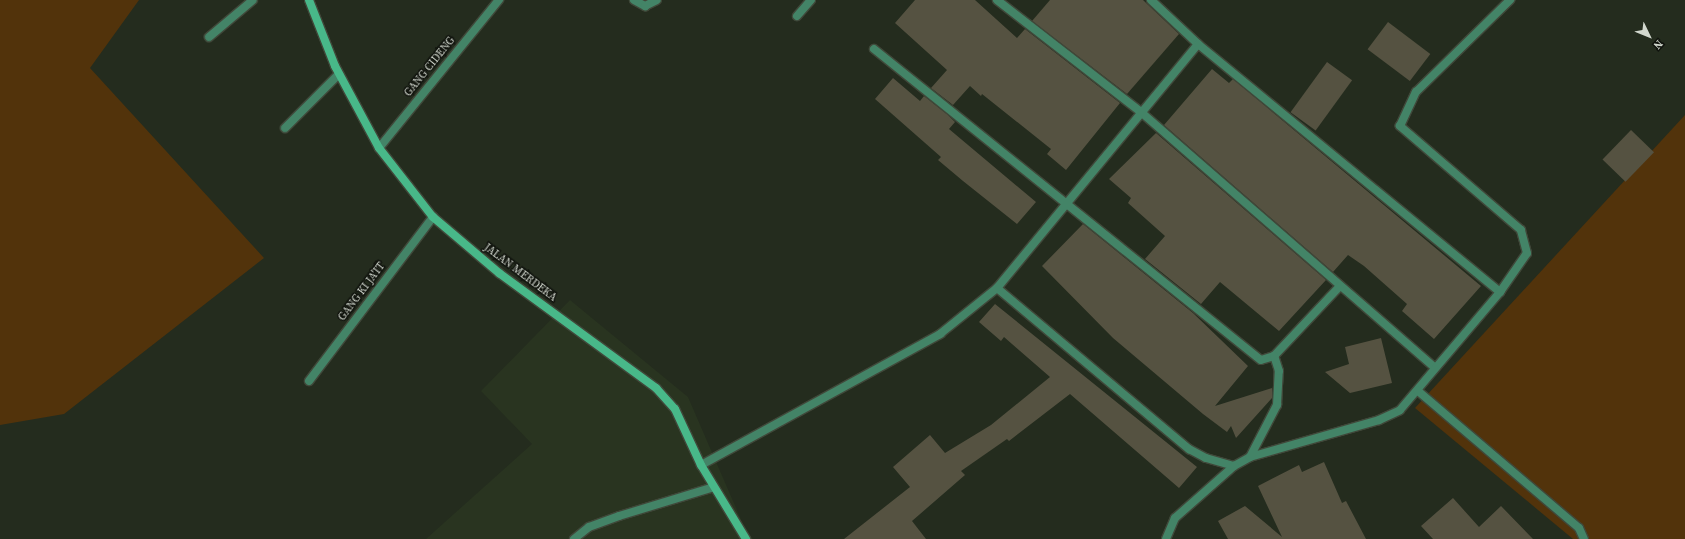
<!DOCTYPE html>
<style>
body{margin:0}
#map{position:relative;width:1685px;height:539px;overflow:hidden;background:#242c1e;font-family:"Source Serif 4",serif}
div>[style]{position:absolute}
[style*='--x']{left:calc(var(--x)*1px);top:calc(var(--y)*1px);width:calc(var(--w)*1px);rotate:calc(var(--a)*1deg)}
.built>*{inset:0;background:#293420}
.green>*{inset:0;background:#52330b}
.building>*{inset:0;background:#555241;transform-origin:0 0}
.roads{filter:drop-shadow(1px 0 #40483a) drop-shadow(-1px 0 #40483a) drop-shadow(0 1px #40483a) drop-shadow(0 -1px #40483a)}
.lane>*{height:8px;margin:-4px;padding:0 4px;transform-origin:4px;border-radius:4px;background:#438467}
.street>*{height:8px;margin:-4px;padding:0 4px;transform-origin:4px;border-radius:4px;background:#438467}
.secondary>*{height:8px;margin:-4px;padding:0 4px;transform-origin:4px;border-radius:4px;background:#48b889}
span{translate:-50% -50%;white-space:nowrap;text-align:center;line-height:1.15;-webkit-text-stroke:3px #10130d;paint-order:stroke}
.street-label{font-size:11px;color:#d2d8ce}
.north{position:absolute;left:1629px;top:16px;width:40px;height:40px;-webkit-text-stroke:3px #10130d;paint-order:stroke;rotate:133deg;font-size:11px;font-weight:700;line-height:16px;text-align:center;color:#d2d8ce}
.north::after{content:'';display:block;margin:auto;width:14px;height:18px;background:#d2d8ce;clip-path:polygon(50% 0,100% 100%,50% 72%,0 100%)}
</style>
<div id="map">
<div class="built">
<i style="clip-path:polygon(570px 300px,688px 397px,746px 531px,753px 539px,426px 539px,532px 444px,481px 391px)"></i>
</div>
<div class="green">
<i style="clip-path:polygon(0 0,139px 0,90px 68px,264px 258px,64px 414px,0 425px)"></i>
<i style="clip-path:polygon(1685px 115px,1685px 539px,1573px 539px,1415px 408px)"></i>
</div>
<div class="building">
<i style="clip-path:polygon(915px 0,975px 0,1017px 38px,1025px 29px,1120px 103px,1066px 170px,1047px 154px,1051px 149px,982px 94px,981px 96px,970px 86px,953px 105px,931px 88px,947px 70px,895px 23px)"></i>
<i style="clip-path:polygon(1050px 0,1143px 0,1179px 34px,1127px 94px,1032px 21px)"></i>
<i style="left:1388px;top:22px;width:53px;height:34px;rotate:37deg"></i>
<i style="left:1327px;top:62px;width:31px;height:62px;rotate:36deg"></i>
<i style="clip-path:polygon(1212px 69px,1229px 83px,1233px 79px,1481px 286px,1434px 339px,1402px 311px,1407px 304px,1364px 266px,1348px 255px,1333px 272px,1164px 125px)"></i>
<i style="clip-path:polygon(893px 78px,920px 101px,924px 96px,948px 115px,955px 122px,949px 129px,1036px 202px,1017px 224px,963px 181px,938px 160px,941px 157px,875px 99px)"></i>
<i style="left:1631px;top:130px;width:32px;height:41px;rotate:44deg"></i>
<i style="clip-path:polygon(1156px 133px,1326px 280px,1279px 331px,1220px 282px,1201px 304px,1145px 259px,1165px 236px,1128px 203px,1131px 198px,1109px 179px)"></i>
<i style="clip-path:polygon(1083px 224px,1193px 313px,1248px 366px,1215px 406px,1272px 388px,1272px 398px,1236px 438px,1231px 426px,1227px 432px,1203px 414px,1113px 338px,1042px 266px)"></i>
<i style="clip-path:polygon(995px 304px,1197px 467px,1179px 488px,1070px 394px,1009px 441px,1007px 439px,961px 471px,965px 475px,912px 521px,926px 539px,844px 539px,910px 487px,893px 467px,930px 435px,945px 453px,991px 425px,1050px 377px,1004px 337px,1001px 341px,979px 322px)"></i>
<i style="clip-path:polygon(1381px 338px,1392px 383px,1350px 393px,1325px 372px,1349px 364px,1345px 347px)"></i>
<i style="clip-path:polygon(1324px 462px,1342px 503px,1346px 501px,1366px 539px,1228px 539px,1218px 521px,1245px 506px,1282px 537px,1258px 486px,1299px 465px,1302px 472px)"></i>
<i style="clip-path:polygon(1453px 498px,1479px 527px,1501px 506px,1533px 539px,1433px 539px,1421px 526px)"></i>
</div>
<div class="roads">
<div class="lane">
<i style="--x:574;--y:539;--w:19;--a:-39"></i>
<i style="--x:589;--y:527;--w:32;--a:-20"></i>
<i style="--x:619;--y:516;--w:99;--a:-17"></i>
</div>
<div class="street">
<i style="--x:634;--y:0;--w:13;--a:29"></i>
<i style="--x:645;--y:6;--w:13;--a:-27"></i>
<i style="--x:997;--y:0;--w:184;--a:37.9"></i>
<i style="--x:1142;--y:113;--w:387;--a:41"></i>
<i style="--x:1151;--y:0;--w:64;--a:43.1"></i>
<i style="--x:1198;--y:44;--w:391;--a:39.4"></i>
<i style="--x:797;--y:16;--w:21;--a:-49"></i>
<i style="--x:209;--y:37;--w:57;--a:-40.1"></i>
<i style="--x:874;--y:49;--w:496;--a:38.8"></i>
<i style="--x:1261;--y:360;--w:14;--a:-17"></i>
<i style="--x:1274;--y:356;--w:96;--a:-46.7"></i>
<i style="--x:285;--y:128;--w:76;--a:-45"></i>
<i style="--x:379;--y:148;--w:191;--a:-51"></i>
<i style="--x:997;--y:288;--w:251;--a:40"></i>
<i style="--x:1189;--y:449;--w:19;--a:28"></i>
<i style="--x:1206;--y:458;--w:29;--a:16"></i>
<i style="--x:1234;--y:466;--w:18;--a:-29"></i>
<i style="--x:1250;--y:457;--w:134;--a:-16"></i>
<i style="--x:1379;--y:420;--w:23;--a:-25"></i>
<i style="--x:1400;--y:410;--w:155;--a:-49.7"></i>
<i style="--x:1500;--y:292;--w:47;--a:-55.3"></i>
<i style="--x:1527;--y:253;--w:24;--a:-105"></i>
<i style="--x:1521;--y:230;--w:160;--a:-139.3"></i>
<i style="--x:1400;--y:126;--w:38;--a:-65"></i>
<i style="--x:1416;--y:92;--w:132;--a:-44.4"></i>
<i style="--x:309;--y:381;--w:206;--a:-52.9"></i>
<i style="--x:1418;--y:391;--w:211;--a:40.4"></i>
<i style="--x:1579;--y:528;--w:12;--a:66"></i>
<i style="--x:1250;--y:457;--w:59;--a:-62.6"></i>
<i style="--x:1277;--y:405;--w:34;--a:-87"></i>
<i style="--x:1279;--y:371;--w:16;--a:-108"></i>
<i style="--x:701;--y:465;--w:273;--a:-28.7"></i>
<i style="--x:940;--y:334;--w:73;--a:-38.9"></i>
<i style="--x:997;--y:288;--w:316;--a:-50.5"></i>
<i style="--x:1166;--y:539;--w:23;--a:-67"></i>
<i style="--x:1175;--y:518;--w:79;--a:-41.4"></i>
</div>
<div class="secondary">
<i style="--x:309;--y:0;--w:71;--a:68.5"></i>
<i style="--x:335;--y:66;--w:93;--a:61.8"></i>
<i style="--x:379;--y:148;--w:88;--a:52"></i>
<i style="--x:433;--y:217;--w:87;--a:40.3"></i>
<i style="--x:499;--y:273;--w:195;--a:36.2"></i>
<i style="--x:656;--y:388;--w:28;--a:48"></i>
<i style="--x:675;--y:409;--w:62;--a:65.1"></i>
<i style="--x:701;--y:465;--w:87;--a:58.7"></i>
</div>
</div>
<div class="street-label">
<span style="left:430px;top:67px;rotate:-51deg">GANG CIDENG</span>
<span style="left:520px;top:273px;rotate:37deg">JALAN MERDEKA</span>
<span style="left:362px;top:292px;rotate:-53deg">GANG KI JA'IT</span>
</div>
<div class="north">N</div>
</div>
